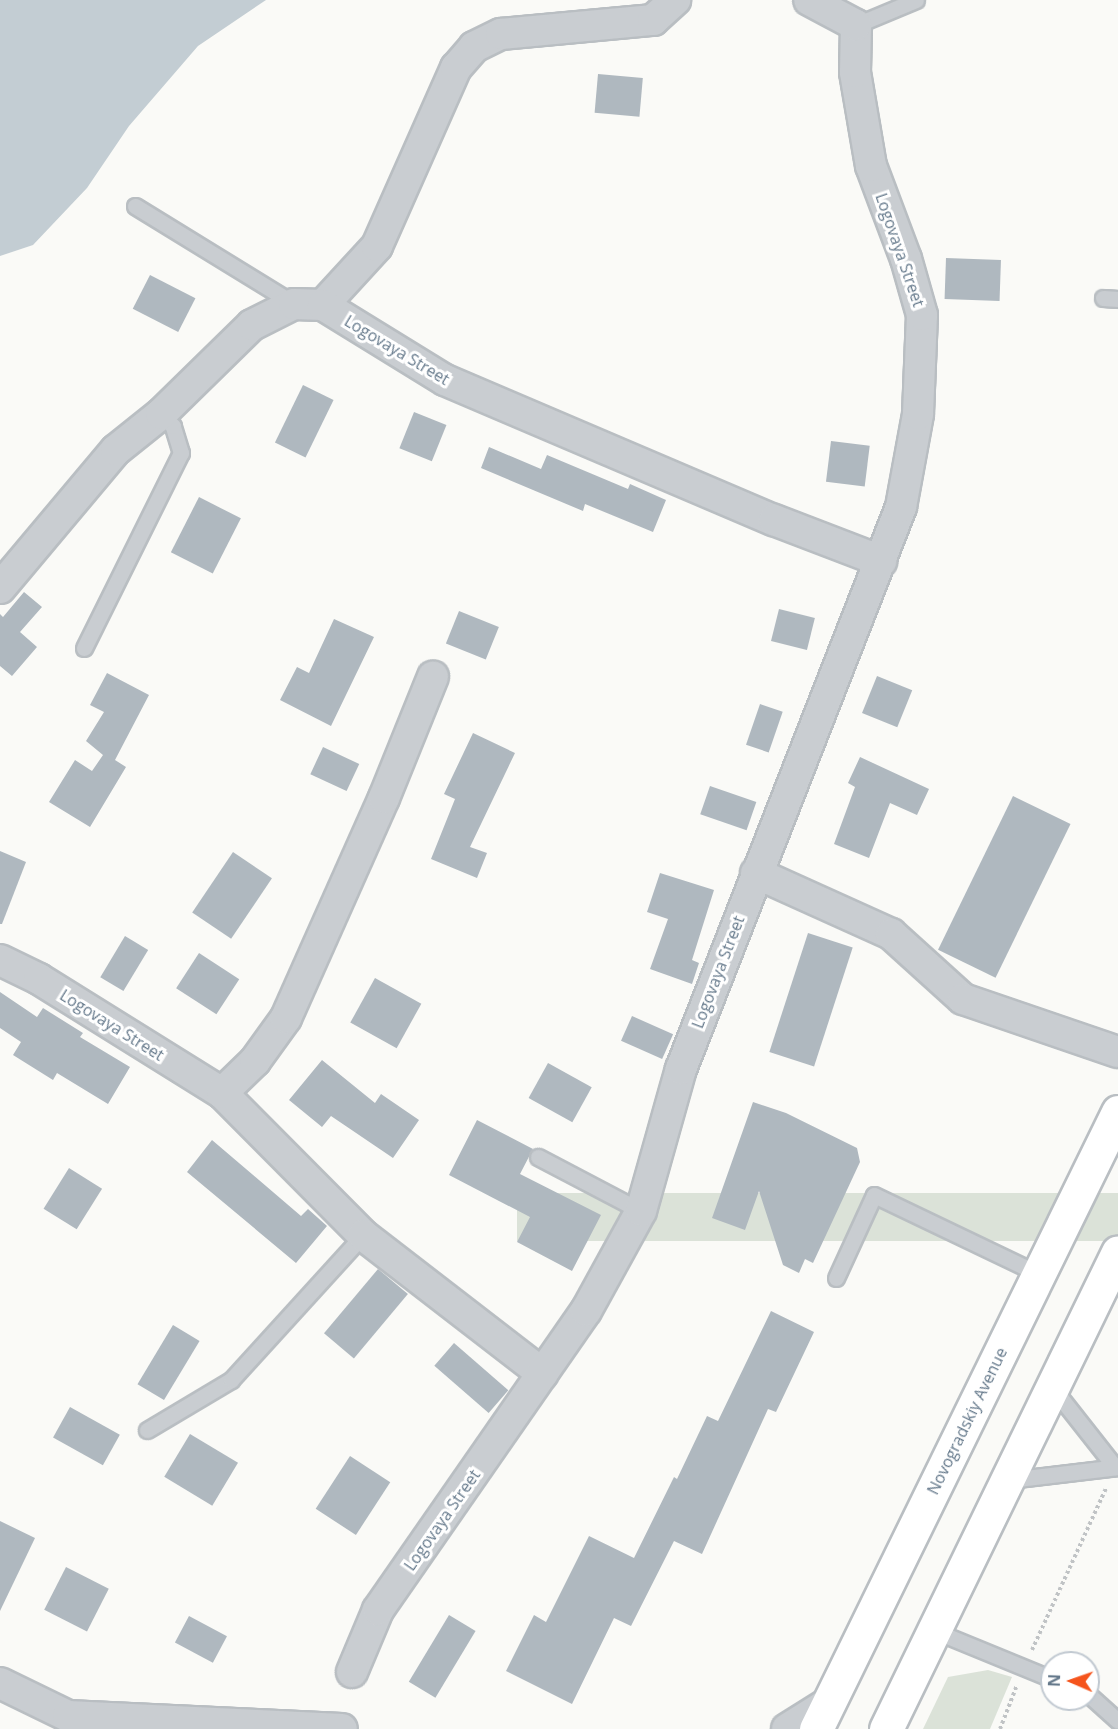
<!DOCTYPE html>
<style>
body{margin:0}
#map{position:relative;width:1118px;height:1729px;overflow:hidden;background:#fafaf7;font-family:"Open Sans",sans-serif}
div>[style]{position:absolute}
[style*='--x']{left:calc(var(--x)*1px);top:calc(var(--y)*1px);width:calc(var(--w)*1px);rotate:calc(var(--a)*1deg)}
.green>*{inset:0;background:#dbe2d8;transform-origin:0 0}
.water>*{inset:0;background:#c3cdd3}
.building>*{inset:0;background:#afb8bf;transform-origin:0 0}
.path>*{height:4px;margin-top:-2px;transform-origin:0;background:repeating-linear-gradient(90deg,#c0c3c5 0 3px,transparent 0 6px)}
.roads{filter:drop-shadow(2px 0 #b9bec2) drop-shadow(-2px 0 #b9bec2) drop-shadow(0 2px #b9bec2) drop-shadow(0 -2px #b9bec2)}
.lane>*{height:15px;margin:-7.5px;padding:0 7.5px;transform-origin:7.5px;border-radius:7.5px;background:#c9cdd1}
.street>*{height:30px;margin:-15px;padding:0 15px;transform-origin:15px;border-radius:15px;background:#c9cdd1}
.primary>*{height:33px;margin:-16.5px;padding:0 16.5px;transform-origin:16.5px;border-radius:16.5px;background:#fff}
span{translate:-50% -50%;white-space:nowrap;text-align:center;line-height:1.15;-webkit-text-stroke:6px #fff;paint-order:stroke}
.street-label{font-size:16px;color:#65798b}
.north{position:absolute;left:1040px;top:1651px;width:60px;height:60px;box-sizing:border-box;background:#fff;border:2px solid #c1c9d1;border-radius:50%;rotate:272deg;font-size:16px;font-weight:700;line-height:24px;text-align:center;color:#65798b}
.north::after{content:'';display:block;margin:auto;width:21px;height:27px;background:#f5541c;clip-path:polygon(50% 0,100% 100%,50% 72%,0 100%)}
</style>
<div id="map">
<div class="green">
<i style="left:1118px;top:1193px;width:48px;height:601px;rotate:90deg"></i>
<i style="clip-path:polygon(988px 1670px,1012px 1677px,990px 1729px,923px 1729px,948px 1677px)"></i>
</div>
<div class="water">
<i style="clip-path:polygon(0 0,266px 0,198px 46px,129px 126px,87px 188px,33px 245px,0 256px)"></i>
</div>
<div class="building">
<i style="left:598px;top:74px;width:45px;height:39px;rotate:5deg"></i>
<i style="left:946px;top:258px;width:55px;height:41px;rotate:2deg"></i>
<i style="left:150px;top:275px;width:51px;height:38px;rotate:27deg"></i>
<i style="left:303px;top:385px;width:34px;height:64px;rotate:26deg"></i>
<i style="left:414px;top:412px;width:35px;height:39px;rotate:22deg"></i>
<i style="left:831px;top:441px;width:39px;height:41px;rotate:7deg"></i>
<i style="clip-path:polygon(489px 447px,541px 469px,547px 455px,628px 489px,630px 484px,666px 500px,653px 532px,585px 504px,583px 511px,481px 468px)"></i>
<i style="left:199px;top:497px;width:47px;height:62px;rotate:27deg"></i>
<i style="clip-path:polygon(24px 592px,42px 607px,20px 632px,37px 647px,12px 676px,0 666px,0 614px,3px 617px)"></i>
<i style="left:779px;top:609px;width:37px;height:33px;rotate:14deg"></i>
<i style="left:459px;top:611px;width:43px;height:35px;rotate:22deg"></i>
<i style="clip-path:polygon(334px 619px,374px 637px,331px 726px,280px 700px,297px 667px,309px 673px)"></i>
<i style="clip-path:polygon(107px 673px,149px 695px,115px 760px,126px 767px,90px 827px,49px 802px,75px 760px,92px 771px,103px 755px,86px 741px,104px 712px,90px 705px)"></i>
<i style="left:877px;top:676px;width:38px;height:40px;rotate:22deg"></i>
<i style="left:760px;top:704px;width:24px;height:43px;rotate:19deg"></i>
<i style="clip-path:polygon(473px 733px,515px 753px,470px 847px,487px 853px,477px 878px,431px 859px,455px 799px,444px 794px)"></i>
<i style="left:323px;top:747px;width:40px;height:30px;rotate:25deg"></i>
<i style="clip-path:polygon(860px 757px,929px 789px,917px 815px,890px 803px,869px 858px,834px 844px,855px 787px,848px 783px)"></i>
<i style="left:710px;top:786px;width:49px;height:30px;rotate:19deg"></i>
<i style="left:1013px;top:796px;width:64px;height:171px;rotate:26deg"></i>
<i style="clip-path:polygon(0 851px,26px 862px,2px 924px,0 924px)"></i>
<i style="left:233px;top:852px;width:47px;height:73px;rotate:34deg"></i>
<i style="clip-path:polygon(660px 873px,714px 890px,692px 960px,699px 963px,692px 984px,650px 969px,668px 919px,647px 912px)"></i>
<i style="left:808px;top:933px;width:47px;height:125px;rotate:18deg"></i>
<i style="left:125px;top:936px;width:27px;height:48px;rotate:31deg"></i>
<i style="left:199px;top:953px;width:48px;height:42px;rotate:33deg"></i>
<i style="left:375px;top:978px;width:53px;height:51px;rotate:29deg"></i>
<i style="clip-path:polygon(0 992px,37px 1017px,43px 1008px,83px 1033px,80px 1037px,130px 1067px,108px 1104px,57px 1073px,53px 1080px,13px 1055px,21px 1042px,0 1028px)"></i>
<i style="left:632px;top:1016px;width:45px;height:27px;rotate:24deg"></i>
<i style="clip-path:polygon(322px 1060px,375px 1103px,381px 1094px,419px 1120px,393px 1158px,331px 1116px,322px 1127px,289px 1100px)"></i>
<i style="left:548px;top:1063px;width:50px;height:40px;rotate:29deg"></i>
<i style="clip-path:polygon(753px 1102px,786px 1113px,857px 1148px,860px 1162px,813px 1263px,805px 1259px,799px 1273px,783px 1265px,759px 1191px,745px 1230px,712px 1218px)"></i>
<i style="clip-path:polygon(477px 1120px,533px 1149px,520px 1174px,601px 1215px,572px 1271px,517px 1242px,530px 1217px,449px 1175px)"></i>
<i style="clip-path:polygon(212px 1140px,301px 1216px,308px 1209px,327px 1226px,296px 1263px,187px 1172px)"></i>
<i style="left:69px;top:1168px;width:39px;height:48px;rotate:32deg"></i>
<i style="left:378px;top:1269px;width:39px;height:84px;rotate:40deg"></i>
<i style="clip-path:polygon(771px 1311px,814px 1332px,776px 1412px,768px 1409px,702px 1554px,674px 1541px,631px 1626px,614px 1618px,572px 1704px,506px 1671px,534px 1615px,546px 1622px,589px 1536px,634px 1558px,674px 1477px,677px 1479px,707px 1416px,718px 1421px)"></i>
<i style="left:173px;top:1325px;width:31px;height:69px;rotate:31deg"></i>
<i style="left:454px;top:1343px;width:72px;height:30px;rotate:41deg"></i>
<i style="left:70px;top:1407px;width:57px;height:35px;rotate:29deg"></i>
<i style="left:190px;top:1434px;width:56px;height:50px;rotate:31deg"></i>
<i style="left:350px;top:1456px;width:48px;height:63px;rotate:33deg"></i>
<i style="clip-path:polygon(0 1521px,35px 1538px,0 1611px)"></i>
<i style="left:66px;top:1567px;width:48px;height:48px;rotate:27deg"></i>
<i style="left:449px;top:1615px;width:31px;height:78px;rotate:31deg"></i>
<i style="left:189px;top:1616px;width:43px;height:30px;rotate:28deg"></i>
</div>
<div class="path">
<i style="--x:1032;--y:1650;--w:178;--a:-65.4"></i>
<i style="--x:1000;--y:1729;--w:47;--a:-68.9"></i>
</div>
<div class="roads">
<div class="lane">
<i style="--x:856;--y:25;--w:65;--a:-22.6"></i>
<i style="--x:135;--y:206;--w:187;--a:31.6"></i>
<i style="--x:1103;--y:298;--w:15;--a:4"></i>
<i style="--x:84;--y:648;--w:218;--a:-63.6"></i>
<i style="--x:181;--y:453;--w:28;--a:-107"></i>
<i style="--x:173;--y:426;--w:17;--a:-135"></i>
<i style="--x:538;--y:1157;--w:116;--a:27.7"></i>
<i style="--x:836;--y:1278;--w:91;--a:-65.4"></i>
<i style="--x:874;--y:1195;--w:183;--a:25.6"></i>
<i style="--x:1052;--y:1387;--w:102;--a:51.8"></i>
<i style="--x:147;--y:1430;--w:98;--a:-30.8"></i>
<i style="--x:231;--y:1380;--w:196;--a:-47.7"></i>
<i style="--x:1009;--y:1480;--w:110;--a:-6.8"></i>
<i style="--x:935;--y:1631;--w:126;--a:22.3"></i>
<i style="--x:1088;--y:1694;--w:40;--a:42"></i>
</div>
<div class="street">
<i style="--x:323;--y:305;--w:80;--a:-47.5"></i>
<i style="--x:377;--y:246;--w:195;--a:-66.1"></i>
<i style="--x:456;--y:68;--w:28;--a:-49"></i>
<i style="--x:474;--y:47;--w:30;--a:-26"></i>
<i style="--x:501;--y:34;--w:153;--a:-5.3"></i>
<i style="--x:653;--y:20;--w:30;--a:-42"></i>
<i style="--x:0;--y:588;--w:180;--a:-50"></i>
<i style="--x:116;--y:450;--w:58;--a:-38.7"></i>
<i style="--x:161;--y:414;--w:127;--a:-44.4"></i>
<i style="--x:252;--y:325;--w:47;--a:-26.6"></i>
<i style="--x:294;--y:304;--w:29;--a:2"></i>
<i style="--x:323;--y:305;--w:143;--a:31.6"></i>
<i style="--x:445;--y:380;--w:358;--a:23.1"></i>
<i style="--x:774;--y:520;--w:115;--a:21"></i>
<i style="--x:756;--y:873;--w:148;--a:24.3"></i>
<i style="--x:891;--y:934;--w:97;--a:42.1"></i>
<i style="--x:963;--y:999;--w:164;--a:18.9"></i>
<i style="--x:0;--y:960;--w:43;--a:26"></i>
<i style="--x:39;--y:979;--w:216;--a:31.9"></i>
<i style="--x:222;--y:1093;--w:200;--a:45.2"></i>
<i style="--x:363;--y:1235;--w:227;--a:37.7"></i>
<i style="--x:222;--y:1093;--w:46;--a:-44.1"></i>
<i style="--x:255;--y:1061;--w:53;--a:-54.2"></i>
<i style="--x:286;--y:1018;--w:241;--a:-66"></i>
<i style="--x:384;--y:798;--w:131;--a:-68"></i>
<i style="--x:352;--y:1672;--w:67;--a:-67.2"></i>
<i style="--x:378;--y:1610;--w:364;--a:-55.2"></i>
<i style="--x:586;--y:1311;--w:114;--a:-61.2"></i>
<i style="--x:641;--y:1211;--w:148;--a:-74.3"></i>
<i style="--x:681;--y:1069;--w:604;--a:-68.62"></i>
<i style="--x:901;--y:507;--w:95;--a:-79.6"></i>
<i style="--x:918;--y:414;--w:99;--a:-87.7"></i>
<i style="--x:922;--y:315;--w:58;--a:-105.9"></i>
<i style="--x:906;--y:259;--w:99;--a:-110.6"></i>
<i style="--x:871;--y:166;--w:95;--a:-99.7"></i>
<i style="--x:855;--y:72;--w:47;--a:-88.8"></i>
<i style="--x:856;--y:25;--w:53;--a:-152"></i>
<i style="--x:0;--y:1683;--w:76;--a:25.9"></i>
<i style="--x:68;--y:1716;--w:274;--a:2.7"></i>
<i style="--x:787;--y:1729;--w:51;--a:-32.1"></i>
</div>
<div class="primary">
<i style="--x:816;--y:1729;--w:687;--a:-63.92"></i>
<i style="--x:886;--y:1729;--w:530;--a:-64.06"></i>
</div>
</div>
<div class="street-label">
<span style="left:900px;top:250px;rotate:71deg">Logovaya Street</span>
<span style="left:397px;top:350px;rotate:31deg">Logovaya Street</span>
<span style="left:718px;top:972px;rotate:-69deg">Logovaya Street</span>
<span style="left:112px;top:1025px;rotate:32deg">Logovaya Street</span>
<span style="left:967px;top:1421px;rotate:-64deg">Novogradskiy Avenue</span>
<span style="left:442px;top:1520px;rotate:-55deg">Logovaya Street</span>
</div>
<div class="north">N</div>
</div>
